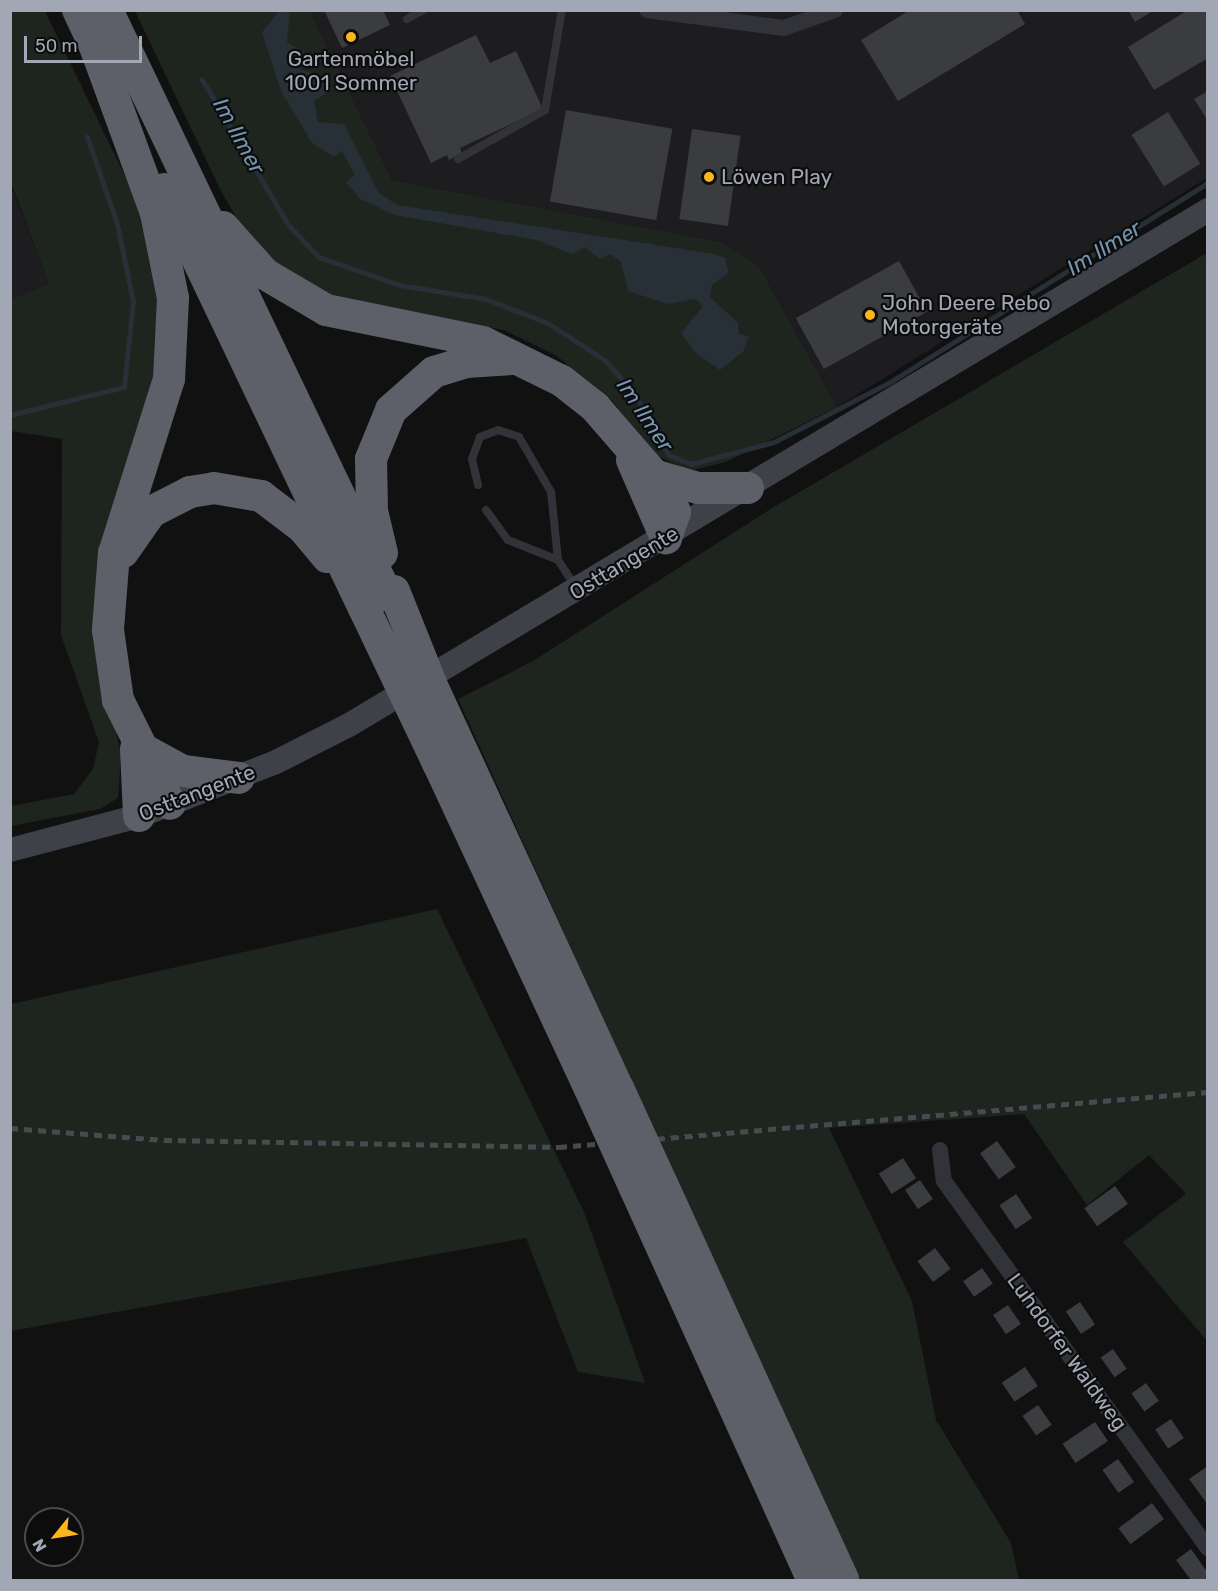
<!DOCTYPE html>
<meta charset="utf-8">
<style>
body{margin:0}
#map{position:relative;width:1218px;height:1591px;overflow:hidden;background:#111112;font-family:Rubik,sans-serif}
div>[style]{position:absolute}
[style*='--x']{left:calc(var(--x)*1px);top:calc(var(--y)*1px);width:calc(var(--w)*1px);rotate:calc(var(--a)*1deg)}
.built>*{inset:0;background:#1d1d1f}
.green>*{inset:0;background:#1d251e}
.water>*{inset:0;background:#272f37}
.stream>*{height:4.5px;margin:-2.25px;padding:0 2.25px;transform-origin:2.25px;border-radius:2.25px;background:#272f37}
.building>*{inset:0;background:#3a3c40;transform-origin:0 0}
.lane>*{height:8px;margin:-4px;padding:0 4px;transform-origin:4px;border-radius:4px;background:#323338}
.street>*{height:16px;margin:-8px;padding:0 8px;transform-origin:8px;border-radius:8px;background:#323338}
.secondary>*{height:24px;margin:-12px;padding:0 12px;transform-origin:12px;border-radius:12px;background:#3f4148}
.highway>*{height:32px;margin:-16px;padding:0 16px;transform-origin:16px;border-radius:16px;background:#5d6069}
.rail>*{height:4.5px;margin-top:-2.25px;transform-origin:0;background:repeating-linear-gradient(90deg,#484a51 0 8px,transparent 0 14px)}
.highway-bridge>*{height:32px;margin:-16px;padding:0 16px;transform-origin:16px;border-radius:16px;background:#5d6069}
.dots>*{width:16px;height:16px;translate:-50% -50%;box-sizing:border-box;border:3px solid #0c0c0d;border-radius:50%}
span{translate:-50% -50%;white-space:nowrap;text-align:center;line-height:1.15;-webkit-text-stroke:4.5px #0c0c0d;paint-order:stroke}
.poi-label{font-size:21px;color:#a1a7b4}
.left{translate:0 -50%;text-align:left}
.street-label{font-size:21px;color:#a1a7b4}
.water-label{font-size:22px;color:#7595b2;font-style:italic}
.frame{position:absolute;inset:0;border:12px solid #a1a7b4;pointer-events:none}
.north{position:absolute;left:24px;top:1507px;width:60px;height:60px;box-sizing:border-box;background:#0c0c0d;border:2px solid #484a50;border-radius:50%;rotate:240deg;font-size:16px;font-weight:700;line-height:24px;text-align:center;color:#a1a7b4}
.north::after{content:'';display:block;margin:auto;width:21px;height:27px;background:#fcb41f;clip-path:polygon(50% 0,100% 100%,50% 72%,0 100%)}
.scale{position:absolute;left:24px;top:36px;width:118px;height:27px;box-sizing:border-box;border:3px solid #a1a7b4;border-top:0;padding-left:8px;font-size:18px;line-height:21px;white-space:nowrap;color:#a1a7b4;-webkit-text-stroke:4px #0c0c0d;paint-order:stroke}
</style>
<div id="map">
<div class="built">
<i style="clip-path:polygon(310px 11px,1207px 11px,1207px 178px,837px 407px,759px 266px,721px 242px,392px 180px)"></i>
<i style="clip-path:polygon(10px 183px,49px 284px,11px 299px,10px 299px)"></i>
</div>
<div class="green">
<i style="clip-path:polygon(11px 11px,45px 11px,141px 209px,167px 331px,102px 663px,121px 755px,118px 798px,100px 809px,11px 826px,11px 806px,74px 794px,93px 769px,99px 742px,61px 635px,62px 439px,11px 431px,11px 299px,49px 284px,11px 183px)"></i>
<i style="clip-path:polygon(135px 11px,310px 11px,392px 180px,721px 242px,759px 266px,837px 407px,726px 462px,688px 471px,658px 456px,611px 400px,557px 356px,504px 330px,344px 302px,298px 282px,250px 241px,221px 191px)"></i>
<i style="clip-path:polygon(1207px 253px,1207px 1341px,1123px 1242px,1186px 1194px,1149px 1155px,1087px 1205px,1024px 1114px,829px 1128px,912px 1301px,936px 1420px,1011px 1543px,1019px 1580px,858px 1580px,458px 699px,533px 661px,769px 510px)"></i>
<i style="clip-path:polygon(437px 909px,584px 1212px,645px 1383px,578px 1372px,526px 1238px,11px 1331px,11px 1004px)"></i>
</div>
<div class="water">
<i style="clip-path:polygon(280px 10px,290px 11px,287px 42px,305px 53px,293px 67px,317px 75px,333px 89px,314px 101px,318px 122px,344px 124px,379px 193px,397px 205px,715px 254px,725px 258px,729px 273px,712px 285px,710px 297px,738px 323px,739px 334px,749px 336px,743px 352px,720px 370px,695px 353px,681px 333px,703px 306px,695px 299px,668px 304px,628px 291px,621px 262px,610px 254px,600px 259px,585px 247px,572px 254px,536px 240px,395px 215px,360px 199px,346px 182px,355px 175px,342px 151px,334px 157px,312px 143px,281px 91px,262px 32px)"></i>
</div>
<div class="stream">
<i style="--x:202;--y:79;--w:169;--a:59.3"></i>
<i style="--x:288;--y:224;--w:45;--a:46.8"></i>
<i style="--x:319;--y:257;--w:86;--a:19.1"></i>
<i style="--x:400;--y:285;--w:87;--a:9.2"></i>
<i style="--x:486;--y:299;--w:66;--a:21.2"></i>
<i style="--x:548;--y:323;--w:69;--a:33.2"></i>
<i style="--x:606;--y:361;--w:43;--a:48.8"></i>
<i style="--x:634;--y:393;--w:71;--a:60.6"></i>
<i style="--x:669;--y:455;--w:24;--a:22"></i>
<i style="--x:691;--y:464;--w:86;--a:-14.8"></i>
<i style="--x:774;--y:442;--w:133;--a:-27.3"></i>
<i style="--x:892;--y:381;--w:373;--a:-32.1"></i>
<i style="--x:10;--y:415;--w:117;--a:-13.8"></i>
<i style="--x:124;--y:387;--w:85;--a:-84"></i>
<i style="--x:133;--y:302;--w:80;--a:-101.6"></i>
<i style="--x:117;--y:224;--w:92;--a:-109"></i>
</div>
<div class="building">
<i style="clip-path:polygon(324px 10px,383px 10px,390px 25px,342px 48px)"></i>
<i style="clip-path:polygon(910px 10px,1017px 10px,1025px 24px,898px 101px,861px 40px)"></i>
<i style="clip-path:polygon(1128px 10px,1154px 10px,1135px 22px)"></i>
<i style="clip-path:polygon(1188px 10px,1208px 10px,1208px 58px,1154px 90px,1128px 47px)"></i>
<i style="clip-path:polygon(476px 35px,490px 63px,516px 51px,543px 109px,460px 148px,462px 153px,449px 160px,447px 155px,431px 163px,390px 76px)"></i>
<i style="clip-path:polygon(1206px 92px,1208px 94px,1208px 121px,1194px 99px)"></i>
<i style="left:566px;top:110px;width:108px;height:93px;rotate:10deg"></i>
<i style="left:1168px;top:112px;width:61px;height:43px;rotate:58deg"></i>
<i style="left:692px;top:129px;width:49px;height:91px;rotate:8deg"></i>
<i style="left:899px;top:261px;width:58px;height:118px;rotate:61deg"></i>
<i style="left:997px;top:1141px;width:32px;height:21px;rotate:54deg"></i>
<i style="left:903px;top:1158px;width:24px;height:29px;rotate:57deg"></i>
<i style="left:920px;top:1180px;width:23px;height:18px;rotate:56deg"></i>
<i style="left:1115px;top:1186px;width:22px;height:38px;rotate:54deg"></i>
<i style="left:1016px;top:1194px;width:29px;height:20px;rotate:56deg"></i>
<i style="left:935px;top:1248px;width:26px;height:22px;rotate:53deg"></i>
<i style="left:982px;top:1268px;width:19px;height:23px;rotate:55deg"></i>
<i style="left:1080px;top:1302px;width:27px;height:17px;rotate:56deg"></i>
<i style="left:1008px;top:1305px;width:23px;height:18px;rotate:56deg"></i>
<i style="left:1113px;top:1349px;width:24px;height:15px;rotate:55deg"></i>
<i style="left:1025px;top:1367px;width:23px;height:28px;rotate:56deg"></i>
<i style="left:1146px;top:1383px;width:22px;height:18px;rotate:54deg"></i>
<i style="left:1038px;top:1405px;width:24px;height:19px;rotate:55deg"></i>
<i style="left:1171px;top:1419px;width:23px;height:19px;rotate:56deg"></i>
<i style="left:1095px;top:1422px;width:23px;height:39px;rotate:56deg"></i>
<i style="left:1118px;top:1459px;width:28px;height:19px;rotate:55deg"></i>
<i style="clip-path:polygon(1208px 1466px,1208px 1505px,1189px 1479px)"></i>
<i style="left:1152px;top:1503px;width:20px;height:42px;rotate:53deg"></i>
<i style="clip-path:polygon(1191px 1549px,1208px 1573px,1205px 1580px,1191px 1580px,1176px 1560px)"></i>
</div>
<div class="lane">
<i style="--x:407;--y:19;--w:19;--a:-28"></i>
<i style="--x:458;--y:159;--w:100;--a:-29.4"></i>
<i style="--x:545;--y:110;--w:101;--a:-80.4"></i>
<i style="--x:478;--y:485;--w:27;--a:-103"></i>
<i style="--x:472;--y:459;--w:23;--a:-70"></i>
<i style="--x:480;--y:437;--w:19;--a:-21"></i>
<i style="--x:498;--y:430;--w:22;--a:18"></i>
<i style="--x:519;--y:437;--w:64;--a:59.8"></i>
<i style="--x:551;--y:492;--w:68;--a:84.1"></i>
<i style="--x:558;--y:560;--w:31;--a:57"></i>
<i style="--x:486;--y:510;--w:37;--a:54"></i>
<i style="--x:508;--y:540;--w:54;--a:21.8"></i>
</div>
<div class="street">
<i style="--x:647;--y:10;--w:138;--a:7.5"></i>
<i style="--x:784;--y:28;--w:54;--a:-19.4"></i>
<i style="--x:940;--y:1150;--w:31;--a:83"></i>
<i style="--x:944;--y:1181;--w:452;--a:54.3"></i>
</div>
<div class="secondary">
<i style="--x:10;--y:850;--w:133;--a:-14.8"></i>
<i style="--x:139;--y:816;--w:147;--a:-21.5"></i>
<i style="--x:276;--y:762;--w:82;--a:-26.9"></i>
<i style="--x:349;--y:725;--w:1002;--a:-30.94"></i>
</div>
<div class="highway">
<i style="--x:78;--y:10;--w:56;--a:64.8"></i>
<i style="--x:107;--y:10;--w:649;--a:64.42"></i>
<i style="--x:93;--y:41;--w:183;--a:69.9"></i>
<i style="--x:156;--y:213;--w:87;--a:78.7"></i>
<i style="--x:173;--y:298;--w:81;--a:92.8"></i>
<i style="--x:169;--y:379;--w:182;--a:107.5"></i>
<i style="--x:114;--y:553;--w:77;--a:94.5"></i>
<i style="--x:108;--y:630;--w:71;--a:81.9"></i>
<i style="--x:118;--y:700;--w:116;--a:63.4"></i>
<i style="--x:164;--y:189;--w:464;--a:64.5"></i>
<i style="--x:223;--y:227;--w:63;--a:48.2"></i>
<i style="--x:265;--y:274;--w:71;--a:30.5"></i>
<i style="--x:326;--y:310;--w:160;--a:11.5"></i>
<i style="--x:483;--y:342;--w:88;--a:26.3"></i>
<i style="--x:562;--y:381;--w:42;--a:38.2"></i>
<i style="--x:595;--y:407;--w:108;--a:49.1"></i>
<i style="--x:666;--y:489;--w:25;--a:69"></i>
<i style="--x:675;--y:512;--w:28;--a:109"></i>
<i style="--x:632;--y:460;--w:85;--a:66.4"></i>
<i style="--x:657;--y:476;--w:43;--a:16.3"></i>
<i style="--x:698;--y:488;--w:50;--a:0"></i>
<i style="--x:123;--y:552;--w:49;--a:-55"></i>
<i style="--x:151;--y:512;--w:44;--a:-27.1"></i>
<i style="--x:190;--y:492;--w:24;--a:-9"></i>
<i style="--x:214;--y:488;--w:48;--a:9.7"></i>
<i style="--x:261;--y:496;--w:53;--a:37.3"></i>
<i style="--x:303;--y:528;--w:38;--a:50"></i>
<i style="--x:382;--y:553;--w:43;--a:-103.4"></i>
<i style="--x:372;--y:511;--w:52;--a:-91.1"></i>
<i style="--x:371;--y:459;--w:53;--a:-67.8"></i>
<i style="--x:391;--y:410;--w:57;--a:-41.5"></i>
<i style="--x:434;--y:372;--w:34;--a:-17"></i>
<i style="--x:466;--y:362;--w:46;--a:-3.7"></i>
<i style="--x:432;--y:686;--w:443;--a:65.2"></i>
<i style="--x:139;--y:747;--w:50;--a:28.6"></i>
<i style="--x:183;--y:771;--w:56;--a:7.1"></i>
<i style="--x:136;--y:749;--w:67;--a:87.4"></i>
<i style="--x:438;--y:763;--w:360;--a:65"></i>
<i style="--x:662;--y:1184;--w:435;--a:65.4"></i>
<i style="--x:634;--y:1186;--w:433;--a:65.6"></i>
</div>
<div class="rail">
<i style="--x:10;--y:1128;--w:154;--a:4.5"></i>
<i style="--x:164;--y:1140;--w:395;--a:1"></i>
<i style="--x:559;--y:1147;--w:651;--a:-4.84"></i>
</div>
<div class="highway-bridge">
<i style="--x:394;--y:591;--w:102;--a:68.2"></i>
<i style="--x:364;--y:608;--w:172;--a:64.5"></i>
<i style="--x:618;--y:1088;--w:106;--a:65.4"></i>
<i style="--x:590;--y:1089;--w:107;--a:65.6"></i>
</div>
<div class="dots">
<i style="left:351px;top:37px;background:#fcb41f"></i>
<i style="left:709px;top:177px;background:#fcb41f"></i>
<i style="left:870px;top:315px;background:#fcb41f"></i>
</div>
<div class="poi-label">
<span style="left:351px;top:71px">Gartenmöbel<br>1001 Sommer</span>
<span class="left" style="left:721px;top:177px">Löwen Play</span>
<span class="left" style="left:882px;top:315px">John Deere Rebo<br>Motorgeräte</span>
</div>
<div class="street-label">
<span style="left:624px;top:563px;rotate:-31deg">Osttangente</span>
<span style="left:197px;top:793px;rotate:-21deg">Osttangente</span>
<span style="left:1067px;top:1352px;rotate:54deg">Luhdorfer Waldweg</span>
</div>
<div class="water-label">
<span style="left:239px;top:136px;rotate:61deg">Im Ilmer</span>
<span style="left:1104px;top:248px;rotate:-32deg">Im Ilmer</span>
<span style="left:645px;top:415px;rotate:56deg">Im Ilmer</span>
</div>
<div class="frame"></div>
<div class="north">N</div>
<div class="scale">50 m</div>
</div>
